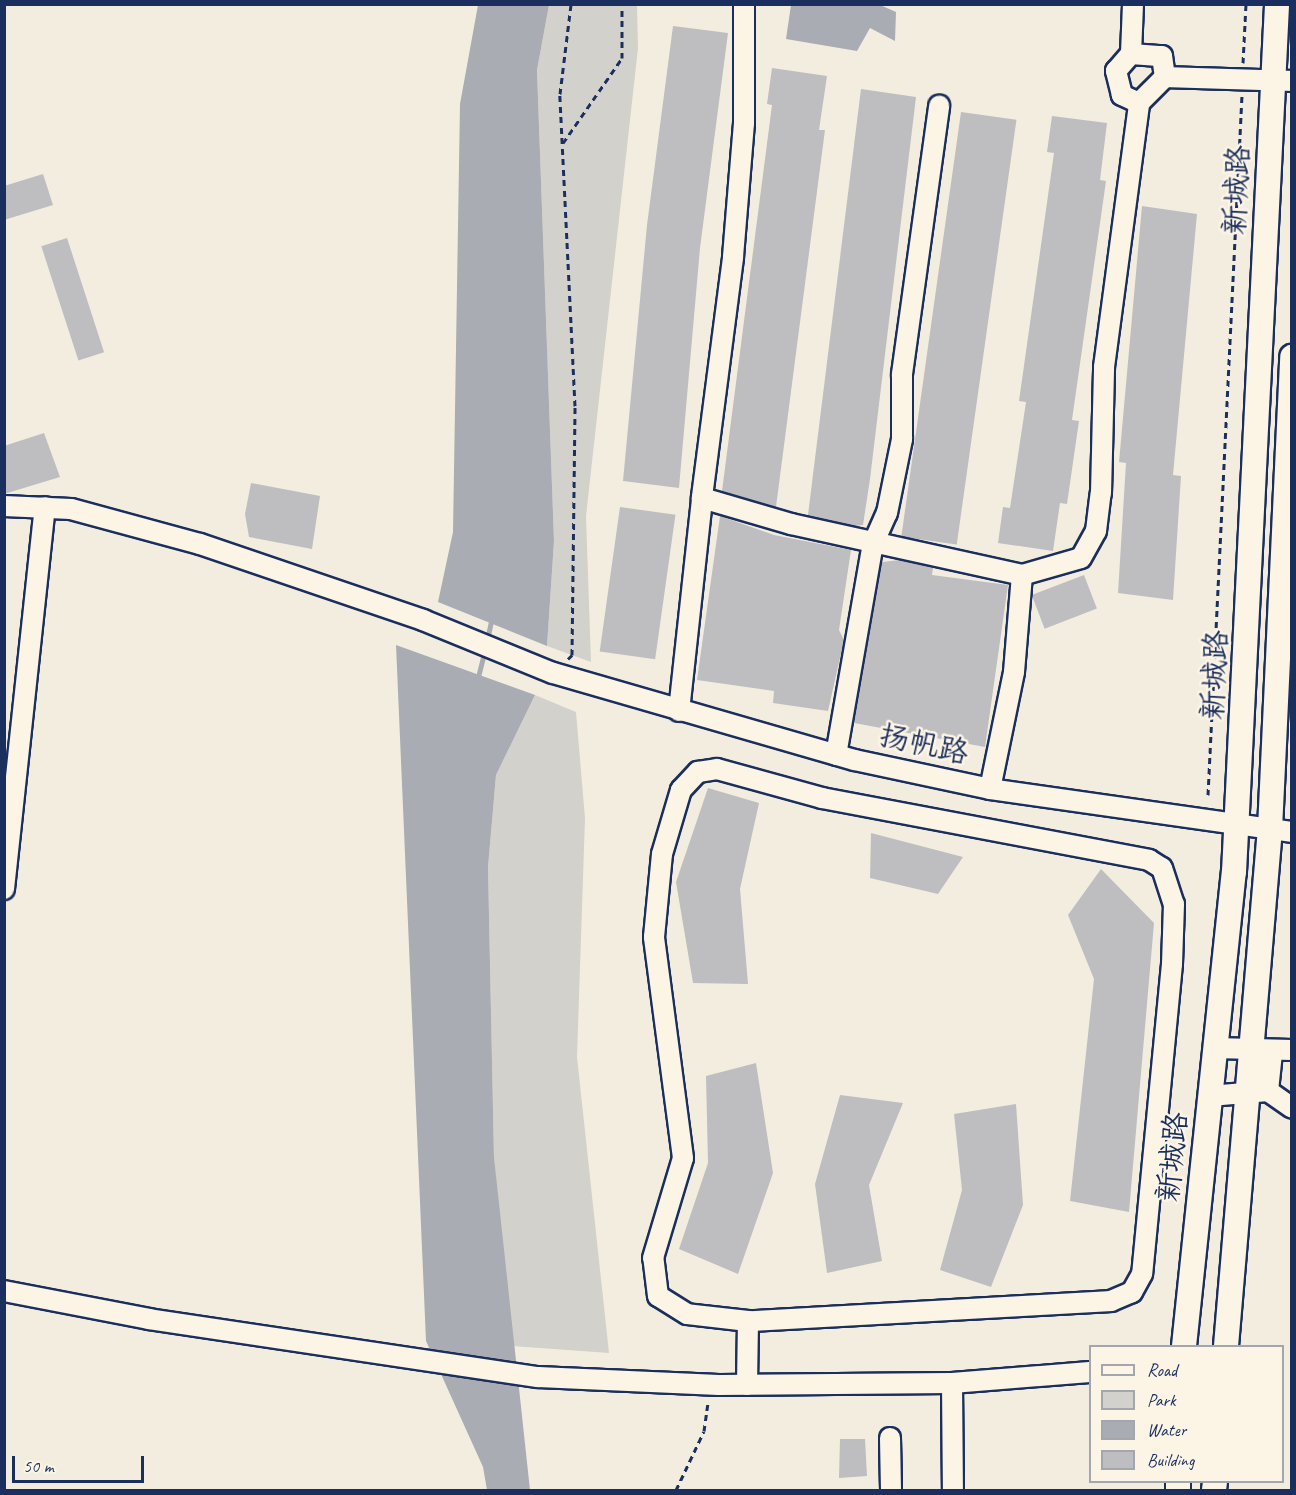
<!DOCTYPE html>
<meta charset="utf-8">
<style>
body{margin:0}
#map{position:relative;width:1296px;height:1495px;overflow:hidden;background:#f3ede0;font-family:Caveat,"LXGW WenKai TC",sans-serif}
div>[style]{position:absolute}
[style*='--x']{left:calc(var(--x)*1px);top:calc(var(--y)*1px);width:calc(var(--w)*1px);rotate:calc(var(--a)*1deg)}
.green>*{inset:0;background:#d3d1cc}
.water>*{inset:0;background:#a9acb3}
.stream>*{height:5px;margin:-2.5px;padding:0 2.5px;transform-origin:2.5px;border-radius:2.5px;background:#a9acb3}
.building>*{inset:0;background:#bebec0;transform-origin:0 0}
.path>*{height:3px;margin-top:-1.5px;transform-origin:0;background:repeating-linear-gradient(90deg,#1b2f5e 0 6px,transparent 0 10.5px)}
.roads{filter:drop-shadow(2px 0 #1b2f5e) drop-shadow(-2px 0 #1b2f5e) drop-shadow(0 2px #1b2f5e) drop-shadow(0 -2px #1b2f5e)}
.minor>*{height:20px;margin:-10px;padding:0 10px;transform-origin:10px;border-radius:10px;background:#fcf5e5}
.major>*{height:24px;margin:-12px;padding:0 12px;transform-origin:12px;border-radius:12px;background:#fcf5e5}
span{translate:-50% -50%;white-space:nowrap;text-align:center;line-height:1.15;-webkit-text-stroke:5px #fcf5e5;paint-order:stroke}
.street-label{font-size:30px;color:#1b2f5e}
.frame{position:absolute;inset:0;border:6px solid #1b2f5e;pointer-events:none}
.legend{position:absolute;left:1089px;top:1345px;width:195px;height:138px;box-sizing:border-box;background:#fcf5e5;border:2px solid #a2a6af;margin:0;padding:8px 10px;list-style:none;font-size:18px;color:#1b2f5e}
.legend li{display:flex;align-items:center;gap:12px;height:30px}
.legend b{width:30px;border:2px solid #a2a6af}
.scale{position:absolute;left:12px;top:1456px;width:132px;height:27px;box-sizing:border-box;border:3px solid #1b2f5e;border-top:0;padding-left:8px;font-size:18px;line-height:21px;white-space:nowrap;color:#1b2f5e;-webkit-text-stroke:4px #fcf5e5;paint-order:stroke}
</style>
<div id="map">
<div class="green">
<i style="clip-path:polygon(549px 5px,637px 5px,638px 48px,586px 516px,591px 662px,547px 646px,554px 541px,537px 70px)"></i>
<i style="clip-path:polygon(535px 695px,576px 712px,585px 818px,577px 1057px,609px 1353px,512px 1346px,494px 1157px,488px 867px,496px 775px)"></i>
</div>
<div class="water">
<i style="clip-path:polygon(478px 5px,549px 5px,537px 70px,554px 541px,547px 646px,438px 602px,453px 532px,460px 104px)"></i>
<i style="clip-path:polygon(791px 5px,880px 5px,896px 12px,895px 41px,870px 28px,857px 51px,786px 39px)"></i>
<i style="clip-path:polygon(396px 645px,535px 695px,496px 775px,488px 867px,494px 1157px,530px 1490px,487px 1490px,483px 1467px,426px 1341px)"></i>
</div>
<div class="stream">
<i style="--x:487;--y:640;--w:24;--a:-78"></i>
<i style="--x:477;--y:681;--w:33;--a:-76"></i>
</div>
<div class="building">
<i style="clip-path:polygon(673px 26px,728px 33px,700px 248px,679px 488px,623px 481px,647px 225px)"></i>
<i style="clip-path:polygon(772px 68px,827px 76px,819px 130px,825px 130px,776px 507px,722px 491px,772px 105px,767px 104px)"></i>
<i style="clip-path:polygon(861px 89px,916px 97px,870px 479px,863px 525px,855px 526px,808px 515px)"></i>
<i style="left:961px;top:112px;width:56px;height:429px;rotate:8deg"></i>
<i style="clip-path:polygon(1052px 116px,1107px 123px,1100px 180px,1106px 181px,1072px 420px,1079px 421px,1067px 504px,1060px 503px,1053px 551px,998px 543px,1003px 507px,1010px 508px,1026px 402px,1019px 401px,1054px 153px,1047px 152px)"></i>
<i style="clip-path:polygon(43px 174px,53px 205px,4px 220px,4px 186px)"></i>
<i style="clip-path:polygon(1142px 206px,1197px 214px,1173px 475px,1181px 476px,1173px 600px,1118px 593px,1126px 463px,1119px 462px)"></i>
<i style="left:67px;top:238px;width:120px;height:27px;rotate:72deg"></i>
<i style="clip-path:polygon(44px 433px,60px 477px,4px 494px,4px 446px)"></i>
<i style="clip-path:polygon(251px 483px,320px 496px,312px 549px,249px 537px,245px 514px)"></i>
<i style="left:620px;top:507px;width:56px;height:146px;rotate:8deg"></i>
<i style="clip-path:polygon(720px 516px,774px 535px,851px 550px,839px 630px,844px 640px,828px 711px,773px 703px,774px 691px,697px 680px)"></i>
<i style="clip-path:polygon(900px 560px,933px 568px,932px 575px,1008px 585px,985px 747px,854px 723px,882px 562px)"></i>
<i style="left:1084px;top:575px;width:36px;height:56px;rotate:69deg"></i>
<i style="clip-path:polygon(708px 788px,759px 803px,740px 889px,748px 984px,693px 983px,676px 882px)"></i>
<i style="clip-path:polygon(871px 833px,963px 857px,938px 894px,870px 878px)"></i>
<i style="clip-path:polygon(1101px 869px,1154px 923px,1129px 1212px,1070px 1201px,1094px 979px,1068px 915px)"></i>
<i style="clip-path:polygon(756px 1063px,773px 1173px,738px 1274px,679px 1249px,708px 1163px,706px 1076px)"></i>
<i style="clip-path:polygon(840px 1095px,903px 1103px,869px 1185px,882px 1261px,827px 1273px,815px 1184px)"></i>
<i style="clip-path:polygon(1016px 1104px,1023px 1205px,991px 1287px,940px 1270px,962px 1190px,954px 1114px)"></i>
<i style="clip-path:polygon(840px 1439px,865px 1439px,867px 1476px,839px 1478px)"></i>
</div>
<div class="path">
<i style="--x:1243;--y:63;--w:59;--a:-87.1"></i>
<i style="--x:563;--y:143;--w:103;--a:-55.2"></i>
<i style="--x:622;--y:58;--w:54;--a:-90"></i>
<i style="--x:568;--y:659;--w:6;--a:-45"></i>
<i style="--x:572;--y:655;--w:249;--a:-89.3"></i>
<i style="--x:575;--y:406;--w:312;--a:-92.8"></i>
<i style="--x:560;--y:94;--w:91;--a:-83"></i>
<i style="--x:1208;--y:795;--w:700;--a:-87.22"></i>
<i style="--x:676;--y:1490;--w:65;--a:-64.6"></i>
<i style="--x:704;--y:1431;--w:28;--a:-82"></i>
</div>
<div class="roads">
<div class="minor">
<i style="--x:744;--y:4;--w:119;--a:90"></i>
<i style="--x:744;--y:123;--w:135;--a:94.7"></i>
<i style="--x:733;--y:258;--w:242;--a:97.4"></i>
<i style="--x:702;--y:498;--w:93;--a:16.3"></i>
<i style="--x:791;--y:524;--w:237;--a:12.4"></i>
<i style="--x:1022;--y:575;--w:61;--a:-16.1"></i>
<i style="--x:1081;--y:558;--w:31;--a:-61"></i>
<i style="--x:1096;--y:531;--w:38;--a:-83"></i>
<i style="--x:1101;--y:493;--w:126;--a:-88.6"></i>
<i style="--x:1104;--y:367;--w:266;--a:-82.4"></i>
<i style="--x:1131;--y:54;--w:31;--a:4"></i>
<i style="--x:1162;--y:56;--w:21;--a:82"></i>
<i style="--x:1165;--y:77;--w:37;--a:135"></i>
<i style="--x:1139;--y:103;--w:19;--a:-155"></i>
<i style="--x:1122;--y:95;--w:25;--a:-104"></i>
<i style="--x:1116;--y:71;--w:23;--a:-49"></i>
<i style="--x:1131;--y:54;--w:50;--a:-87.7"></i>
<i style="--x:1165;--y:77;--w:127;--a:1.8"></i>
<i style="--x:4;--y:506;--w:67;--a:2.6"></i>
<i style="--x:71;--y:509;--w:134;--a:15.2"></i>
<i style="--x:200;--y:544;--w:236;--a:18.8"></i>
<i style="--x:423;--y:620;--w:140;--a:22.2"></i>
<i style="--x:553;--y:673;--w:314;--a:16.1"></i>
<i style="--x:855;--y:760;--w:138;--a:12.1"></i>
<i style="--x:990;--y:789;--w:305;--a:8.1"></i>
<i style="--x:679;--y:711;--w:214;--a:-83.8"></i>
<i style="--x:836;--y:755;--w:214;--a:-80.1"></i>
<i style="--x:873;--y:544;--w:34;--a:-66"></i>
<i style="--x:887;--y:513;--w:76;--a:-78.5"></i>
<i style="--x:902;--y:439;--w:65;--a:-90"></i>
<i style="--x:902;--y:374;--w:271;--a:-82.1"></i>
<i style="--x:990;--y:789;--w:119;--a:-78.4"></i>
<i style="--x:1014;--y:672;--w:97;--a:-85.3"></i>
<i style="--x:4;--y:889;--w:384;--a:-83.9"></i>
<i style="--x:1215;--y:1048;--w:77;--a:1.5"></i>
<i style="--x:1268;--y:1091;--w:38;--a:-84"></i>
<i style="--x:1210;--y:1096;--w:58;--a:-4.9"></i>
<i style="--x:1268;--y:1091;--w:29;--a:35"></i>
<i style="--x:4;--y:1291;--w:148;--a:10.9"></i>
<i style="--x:149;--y:1319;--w:393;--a:8.5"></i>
<i style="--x:538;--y:1377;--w:181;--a:2.5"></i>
<i style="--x:719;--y:1385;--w:233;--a:-0.5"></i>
<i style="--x:952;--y:1383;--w:138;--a:-4.6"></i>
<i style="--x:952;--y:1383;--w:107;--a:89.5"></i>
<i style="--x:747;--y:1385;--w:64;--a:-89.1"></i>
<i style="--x:748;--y:1321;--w:61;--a:-173.5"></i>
<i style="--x:687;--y:1314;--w:34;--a:-148"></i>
<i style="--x:658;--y:1296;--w:38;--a:-97"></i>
<i style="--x:653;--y:1258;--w:104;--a:-73.3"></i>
<i style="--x:683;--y:1158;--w:223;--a:-97.5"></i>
<i style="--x:654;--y:937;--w:83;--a:-84.5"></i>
<i style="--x:662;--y:854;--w:67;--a:-73.5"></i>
<i style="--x:681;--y:790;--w:25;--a:-47"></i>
<i style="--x:698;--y:772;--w:19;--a:-9"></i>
<i style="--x:717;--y:769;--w:109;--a:15.4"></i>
<i style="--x:822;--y:798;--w:333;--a:10.7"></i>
<i style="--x:1149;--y:860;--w:15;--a:32"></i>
<i style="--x:1162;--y:868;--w:38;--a:72"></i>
<i style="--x:1174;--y:904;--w:60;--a:91.9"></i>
<i style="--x:1172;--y:964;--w:311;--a:95.5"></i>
<i style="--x:1142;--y:1274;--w:21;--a:119"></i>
<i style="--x:1132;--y:1292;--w:23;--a:157"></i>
<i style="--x:1111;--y:1301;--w:364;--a:176.8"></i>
<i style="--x:890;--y:1438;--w:52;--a:88.9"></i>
</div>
<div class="major">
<i style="--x:1184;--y:1346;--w:477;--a:-84"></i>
<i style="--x:1234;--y:872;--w:869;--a:-87.16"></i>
<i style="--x:1226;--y:1346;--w:519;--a:-85.14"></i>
<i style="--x:1270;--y:829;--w:473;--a:-87.3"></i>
<i style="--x:1178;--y:1490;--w:8;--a:-90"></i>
<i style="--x:1214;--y:1490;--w:8;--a:-83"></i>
</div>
</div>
<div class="street-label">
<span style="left:1236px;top:190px;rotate:-87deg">新城路</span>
<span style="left:1214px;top:675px;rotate:-87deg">新城路</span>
<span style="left:924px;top:744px;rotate:12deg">扬帆路</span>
<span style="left:1172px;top:1157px;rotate:-84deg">新城路</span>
</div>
<div class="frame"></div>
<ul class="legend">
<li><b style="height:8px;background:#fcf5e5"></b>Road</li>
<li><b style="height:16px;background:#d3d1cc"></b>Park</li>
<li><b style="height:16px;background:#a9acb3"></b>Water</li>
<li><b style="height:16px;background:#bebec0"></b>Building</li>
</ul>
<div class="scale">50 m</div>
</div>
